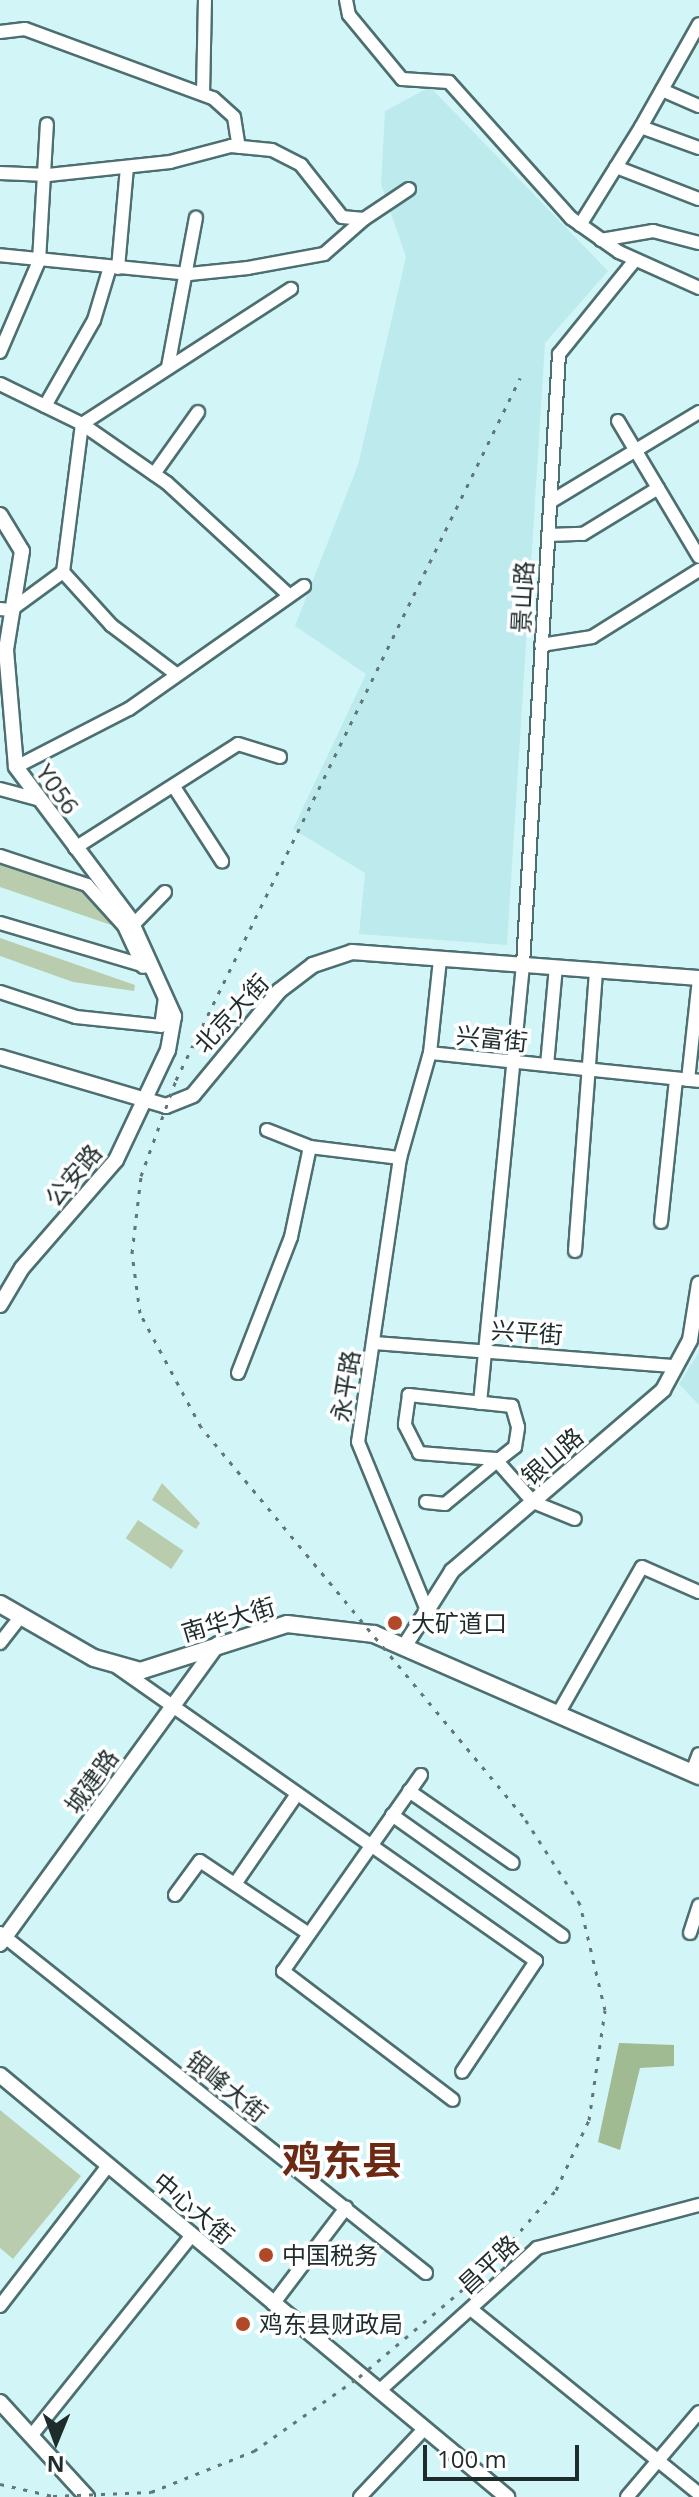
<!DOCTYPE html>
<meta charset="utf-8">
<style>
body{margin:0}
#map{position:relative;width:699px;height:2497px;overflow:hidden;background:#d2f6f7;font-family:"Open Sans","Noto Sans SC",sans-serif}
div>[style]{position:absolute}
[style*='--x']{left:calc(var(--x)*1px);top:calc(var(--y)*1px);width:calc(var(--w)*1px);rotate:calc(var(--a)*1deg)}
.built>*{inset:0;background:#bdeaec}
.green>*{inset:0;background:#b9cdae;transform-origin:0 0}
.forest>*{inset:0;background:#a0bb91}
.roads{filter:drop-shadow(2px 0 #4e6f70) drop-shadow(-2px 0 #4e6f70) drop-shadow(0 2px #4e6f70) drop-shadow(0 -2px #4e6f70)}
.minor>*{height:12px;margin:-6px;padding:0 6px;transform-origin:6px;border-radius:6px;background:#fff}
.tertiary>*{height:14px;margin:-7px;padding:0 7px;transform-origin:7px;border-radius:7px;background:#fff}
.secondary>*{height:16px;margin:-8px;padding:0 8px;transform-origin:8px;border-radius:8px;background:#fff}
.rail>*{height:3px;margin-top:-1.5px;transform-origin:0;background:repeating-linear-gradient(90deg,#607677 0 4px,transparent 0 12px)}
.dots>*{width:22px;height:22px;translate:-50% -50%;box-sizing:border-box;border:4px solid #fff;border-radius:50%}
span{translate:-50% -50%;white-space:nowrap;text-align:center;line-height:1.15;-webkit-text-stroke:7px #fff;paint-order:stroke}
.street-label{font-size:24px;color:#1e2c2c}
.poi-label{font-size:24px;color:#1e2c2c}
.left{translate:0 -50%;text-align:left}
.town-label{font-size:40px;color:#6c2a15;font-weight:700}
.north{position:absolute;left:16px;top:2401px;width:80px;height:80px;-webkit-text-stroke:6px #fff;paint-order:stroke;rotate:181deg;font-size:22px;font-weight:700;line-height:32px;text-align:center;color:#1e2c2c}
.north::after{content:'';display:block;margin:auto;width:28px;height:36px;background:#1e2c2c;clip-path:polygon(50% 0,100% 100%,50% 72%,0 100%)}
.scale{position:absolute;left:423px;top:2445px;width:156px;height:36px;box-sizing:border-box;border:4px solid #1e2c2c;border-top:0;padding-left:10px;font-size:24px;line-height:28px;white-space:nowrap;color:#1e2c2c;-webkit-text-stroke:6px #fff;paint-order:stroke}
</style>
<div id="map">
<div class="built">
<i style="clip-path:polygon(430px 87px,608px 271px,545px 343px,507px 945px,359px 934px,365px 873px,293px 829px,366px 674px,295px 626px,358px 465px,406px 257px,381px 184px,385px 111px)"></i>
<i style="clip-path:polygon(699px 1352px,699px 1405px,679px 1384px)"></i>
</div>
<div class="green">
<i style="clip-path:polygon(0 859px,86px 888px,120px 928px,0 887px)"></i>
<i style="clip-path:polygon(0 938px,135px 985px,134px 991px,73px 982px,0 956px)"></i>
<i style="clip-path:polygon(162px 1483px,200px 1523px,196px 1529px,152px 1500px)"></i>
<i style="left:138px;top:1520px;width:55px;height:22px;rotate:34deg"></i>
<i style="clip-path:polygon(0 2110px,81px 2176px,13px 2259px,0 2248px)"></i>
</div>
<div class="forest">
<i style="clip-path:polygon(619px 2043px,674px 2045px,674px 2066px,640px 2068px,620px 2150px,598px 2142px)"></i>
</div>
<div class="roads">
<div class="minor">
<i style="--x:346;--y:0;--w:15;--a:79"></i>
<i style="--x:349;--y:15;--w:83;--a:50.4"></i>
<i style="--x:402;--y:79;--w:47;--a:3.7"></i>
<i style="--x:449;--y:82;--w:183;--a:48.1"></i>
<i style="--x:571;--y:218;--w:59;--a:35.3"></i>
<i style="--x:619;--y:252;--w:88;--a:24.2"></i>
<i style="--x:0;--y:32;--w:25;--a:-7"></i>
<i style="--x:25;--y:29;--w:200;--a:20.2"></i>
<i style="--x:213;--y:98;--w:28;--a:42"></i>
<i style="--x:234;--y:117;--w:30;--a:81"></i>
<i style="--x:662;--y:90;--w:40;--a:23.4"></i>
<i style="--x:203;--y:94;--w:94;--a:-88.8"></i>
<i style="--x:641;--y:127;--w:118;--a:-60.6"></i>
<i style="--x:616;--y:167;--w:89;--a:21.1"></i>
<i style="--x:0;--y:173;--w:48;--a:2.4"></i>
<i style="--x:48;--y:175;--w:123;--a:-6.1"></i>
<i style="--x:170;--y:162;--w:63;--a:-14.7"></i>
<i style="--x:231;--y:146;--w:41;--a:5.6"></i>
<i style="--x:272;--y:150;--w:33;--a:27"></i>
<i style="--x:301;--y:165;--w:66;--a:51.7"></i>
<i style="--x:342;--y:217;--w:22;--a:5"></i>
<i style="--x:364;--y:219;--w:53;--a:138.8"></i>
<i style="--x:324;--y:254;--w:77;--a:169.6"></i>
<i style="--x:248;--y:268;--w:59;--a:174.2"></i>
<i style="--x:189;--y:274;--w:190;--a:-174.3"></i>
<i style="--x:364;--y:219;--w:54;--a:-33.7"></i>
<i style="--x:580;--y:225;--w:115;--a:-58.1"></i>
<i style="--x:641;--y:127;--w:62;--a:19.9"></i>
<i style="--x:601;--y:240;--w:53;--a:-9.8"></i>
<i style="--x:653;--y:231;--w:48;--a:14.6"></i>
<i style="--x:118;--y:268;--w:101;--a:-84.9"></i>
<i style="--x:0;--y:352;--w:99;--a:-66.8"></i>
<i style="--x:39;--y:261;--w:137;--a:-86.7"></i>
<i style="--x:168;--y:367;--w:152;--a:-79.4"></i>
<i style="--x:0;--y:384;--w:91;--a:26"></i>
<i style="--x:82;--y:424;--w:249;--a:-32.9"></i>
<i style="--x:45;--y:406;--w:99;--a:-60.3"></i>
<i style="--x:94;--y:320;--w:55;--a:-73.2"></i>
<i style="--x:618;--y:421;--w:158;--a:59.2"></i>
<i style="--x:154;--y:474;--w:76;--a:-54.6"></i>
<i style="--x:550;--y:502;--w:174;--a:-31.1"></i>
<i style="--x:548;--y:535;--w:35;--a:-2"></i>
<i style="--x:583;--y:534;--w:88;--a:-31.5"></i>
<i style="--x:63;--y:572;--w:149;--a:-82.7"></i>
<i style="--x:82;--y:424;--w:103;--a:34.8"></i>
<i style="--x:167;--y:483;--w:166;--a:42.6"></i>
<i style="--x:0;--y:609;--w:11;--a:5"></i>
<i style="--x:11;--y:610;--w:64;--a:-36.2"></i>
<i style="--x:63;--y:572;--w:72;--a:47.8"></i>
<i style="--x:111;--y:625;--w:81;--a:37"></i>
<i style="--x:541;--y:645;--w:52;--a:-8.9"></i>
<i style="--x:592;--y:637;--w:126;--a:-32.1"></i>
<i style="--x:16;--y:767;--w:127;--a:-27.2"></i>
<i style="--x:129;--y:709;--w:214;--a:-35.1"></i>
<i style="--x:0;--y:789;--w:39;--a:15"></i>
<i style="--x:176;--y:790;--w:85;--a:57.1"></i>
<i style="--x:75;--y:848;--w:193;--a:-32.5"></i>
<i style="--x:238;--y:744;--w:44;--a:17.2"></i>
<i style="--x:0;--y:856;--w:92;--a:18.4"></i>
<i style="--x:87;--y:885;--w:55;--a:47.9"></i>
<i style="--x:124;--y:926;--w:45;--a:65.1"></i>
<i style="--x:0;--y:923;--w:155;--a:16.5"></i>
<i style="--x:133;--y:925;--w:46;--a:-45.9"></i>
<i style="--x:0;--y:992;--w:80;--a:18.2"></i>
<i style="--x:76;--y:1017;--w:85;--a:6"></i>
<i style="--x:161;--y:1026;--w:29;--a:-82"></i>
<i style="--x:430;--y:1053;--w:95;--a:-83.9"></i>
<i style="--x:547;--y:1065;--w:98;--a:-84.8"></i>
<i style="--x:688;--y:1080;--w:102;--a:-83.8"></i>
<i style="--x:267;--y:1130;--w:46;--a:21.6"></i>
<i style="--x:310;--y:1147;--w:91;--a:7"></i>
<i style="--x:400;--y:1158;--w:109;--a:-74.1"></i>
<i style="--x:430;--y:1053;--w:270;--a:5.9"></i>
<i style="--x:400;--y:1158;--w:287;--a:98.4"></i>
<i style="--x:358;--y:1442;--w:182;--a:67.7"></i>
<i style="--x:661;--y:1222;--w:144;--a:-84"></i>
<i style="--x:575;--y:1251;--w:282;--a:-85.7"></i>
<i style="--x:374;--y:1343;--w:303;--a:4.4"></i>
<i style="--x:238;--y:1373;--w:146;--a:-68.7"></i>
<i style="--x:291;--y:1237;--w:92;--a:-78.1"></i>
<i style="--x:480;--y:1403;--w:440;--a:-84.4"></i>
<i style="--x:523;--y:965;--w:612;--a:-86.63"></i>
<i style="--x:559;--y:354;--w:121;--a:-51"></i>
<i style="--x:426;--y:1502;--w:19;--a:6"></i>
<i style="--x:445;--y:1504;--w:67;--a:-39.6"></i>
<i style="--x:497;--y:1461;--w:23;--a:-38"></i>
<i style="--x:515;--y:1447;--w:20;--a:-81"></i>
<i style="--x:518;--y:1427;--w:22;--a:-106"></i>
<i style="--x:512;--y:1406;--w:104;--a:-173.9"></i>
<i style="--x:409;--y:1395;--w:30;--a:98"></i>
<i style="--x:405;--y:1425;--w:31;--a:63"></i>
<i style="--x:419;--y:1453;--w:77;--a:4.5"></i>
<i style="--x:496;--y:1459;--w:2;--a:63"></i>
<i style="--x:497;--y:1461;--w:55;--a:48.7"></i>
<i style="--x:533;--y:1502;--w:45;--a:22"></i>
<i style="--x:0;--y:1643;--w:33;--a:-52"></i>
<i style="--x:117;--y:1667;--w:512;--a:35.06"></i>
<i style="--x:536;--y:1961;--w:133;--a:123.7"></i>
<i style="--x:558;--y:1714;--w:169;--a:-60.3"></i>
<i style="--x:642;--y:1567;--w:62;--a:23.7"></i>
<i style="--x:692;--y:1772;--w:19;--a:-69"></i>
<i style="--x:421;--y:1775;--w:240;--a:125.1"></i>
<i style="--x:283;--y:1971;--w:213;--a:37.2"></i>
<i style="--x:409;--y:1791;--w:126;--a:34.7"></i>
<i style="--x:392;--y:1815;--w:209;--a:35.3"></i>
<i style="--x:235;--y:1884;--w:109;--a:-55.4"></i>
<i style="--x:175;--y:1895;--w:42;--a:-53.7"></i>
<i style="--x:200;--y:1861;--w:131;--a:33.8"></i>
<i style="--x:0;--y:1933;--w:545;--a:38.59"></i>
<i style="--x:690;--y:1933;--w:29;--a:-72"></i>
<i style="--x:273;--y:2304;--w:121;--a:-52.8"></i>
<i style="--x:0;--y:2306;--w:177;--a:-52.4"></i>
<i style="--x:472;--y:2310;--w:292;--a:39"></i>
<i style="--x:379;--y:2391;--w:213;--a:-42.1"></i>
<i style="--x:537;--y:2248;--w:168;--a:-14.9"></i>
<i style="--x:31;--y:2436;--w:258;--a:-51.3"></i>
<i style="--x:360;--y:2497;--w:93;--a:-46.7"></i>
<i style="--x:627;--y:2497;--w:111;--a:-49.7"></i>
</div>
<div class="tertiary">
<i style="--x:0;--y:515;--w:42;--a:58.6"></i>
<i style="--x:22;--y:551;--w:100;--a:99.2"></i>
<i style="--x:6;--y:650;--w:117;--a:85.1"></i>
<i style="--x:16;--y:767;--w:190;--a:53.1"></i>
<i style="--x:130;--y:919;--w:107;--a:65.6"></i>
<i style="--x:174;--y:1016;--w:35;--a:100"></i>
<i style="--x:168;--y:1050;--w:122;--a:115.3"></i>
<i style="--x:116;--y:1160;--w:143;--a:131"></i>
<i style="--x:22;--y:1268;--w:43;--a:120.7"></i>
<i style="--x:0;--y:1057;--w:173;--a:16.4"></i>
<i style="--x:166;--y:1106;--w:29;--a:-22"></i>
<i style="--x:193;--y:1095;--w:135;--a:-50.4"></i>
<i style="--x:279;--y:991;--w:43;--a:-37.4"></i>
<i style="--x:313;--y:965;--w:41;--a:-18.4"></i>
<i style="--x:352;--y:952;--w:348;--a:4.3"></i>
<i style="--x:404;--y:1647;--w:90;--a:-57.7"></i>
<i style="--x:452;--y:1571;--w:278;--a:-40.6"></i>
<i style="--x:663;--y:1390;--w:57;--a:-61.6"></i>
<i style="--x:690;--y:1340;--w:57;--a:-80.9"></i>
<i style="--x:0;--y:1944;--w:371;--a:-54"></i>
<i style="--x:0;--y:2075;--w:660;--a:39.77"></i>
<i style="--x:0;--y:2402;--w:129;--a:47.5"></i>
</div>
<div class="secondary">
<i style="--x:0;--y:1604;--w:108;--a:29.9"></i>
<i style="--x:94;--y:1658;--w:48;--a:15.8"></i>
<i style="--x:140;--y:1671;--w:154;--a:-17.7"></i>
<i style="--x:287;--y:1624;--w:88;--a:6.6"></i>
<i style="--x:374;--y:1634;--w:355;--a:23.6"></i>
</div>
</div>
<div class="rail">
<i style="--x:0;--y:2484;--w:54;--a:12.8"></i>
<i style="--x:53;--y:2496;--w:98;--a:-2.3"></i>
<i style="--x:151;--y:2492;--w:111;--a:-21.7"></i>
<i style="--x:254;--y:2451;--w:128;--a:-35.2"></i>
<i style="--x:359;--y:2377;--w:170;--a:-40.2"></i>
<i style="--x:489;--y:2267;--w:102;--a:-49"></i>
<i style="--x:556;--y:2190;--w:77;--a:-64.8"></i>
<i style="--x:589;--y:2120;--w:111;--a:-81.7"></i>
<i style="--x:605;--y:2010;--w:109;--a:-103.3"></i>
<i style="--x:580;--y:1904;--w:105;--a:-122.9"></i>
<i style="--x:523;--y:1816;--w:505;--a:-129.62"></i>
<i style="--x:201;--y:1427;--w:129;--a:-118.2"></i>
<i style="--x:140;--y:1313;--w:61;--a:-97.6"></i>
<i style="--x:132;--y:1253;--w:78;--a:-83.3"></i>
<i style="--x:141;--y:1176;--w:102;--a:-70"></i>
<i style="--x:176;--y:1080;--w:782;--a:-63.89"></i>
</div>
<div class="dots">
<i style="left:395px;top:1623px;background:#b14928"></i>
<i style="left:266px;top:2255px;background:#b14928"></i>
<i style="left:243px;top:2324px;background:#b14928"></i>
</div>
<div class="street-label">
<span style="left:522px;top:597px;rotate:-87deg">景山路</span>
<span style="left:58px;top:789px;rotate:55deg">Y056</span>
<span style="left:231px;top:1013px;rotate:-47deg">北京大街</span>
<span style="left:492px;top:1038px;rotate:6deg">兴富街</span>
<span style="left:73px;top:1175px;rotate:-50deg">公安路</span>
<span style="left:527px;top:1332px;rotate:4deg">兴平街</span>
<span style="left:345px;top:1386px;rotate:-81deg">永平路</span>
<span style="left:552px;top:1456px;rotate:-41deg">银山路</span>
<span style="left:228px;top:1619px;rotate:-17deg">南华大街</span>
<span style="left:91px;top:1781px;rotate:-54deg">城建路</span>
<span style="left:227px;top:2086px;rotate:39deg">银峰大街</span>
<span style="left:194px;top:2208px;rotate:40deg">中心大街</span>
<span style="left:488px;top:2264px;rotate:-43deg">昌平路</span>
</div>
<div class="poi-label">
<span class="left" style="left:411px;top:1623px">大矿道口</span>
<span class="left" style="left:282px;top:2255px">中国税务</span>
<span class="left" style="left:259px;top:2324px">鸡东县财政局</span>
</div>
<div class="town-label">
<span style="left:342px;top:2160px">鸡东县</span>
</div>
<div class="north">N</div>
<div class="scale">100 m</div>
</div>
